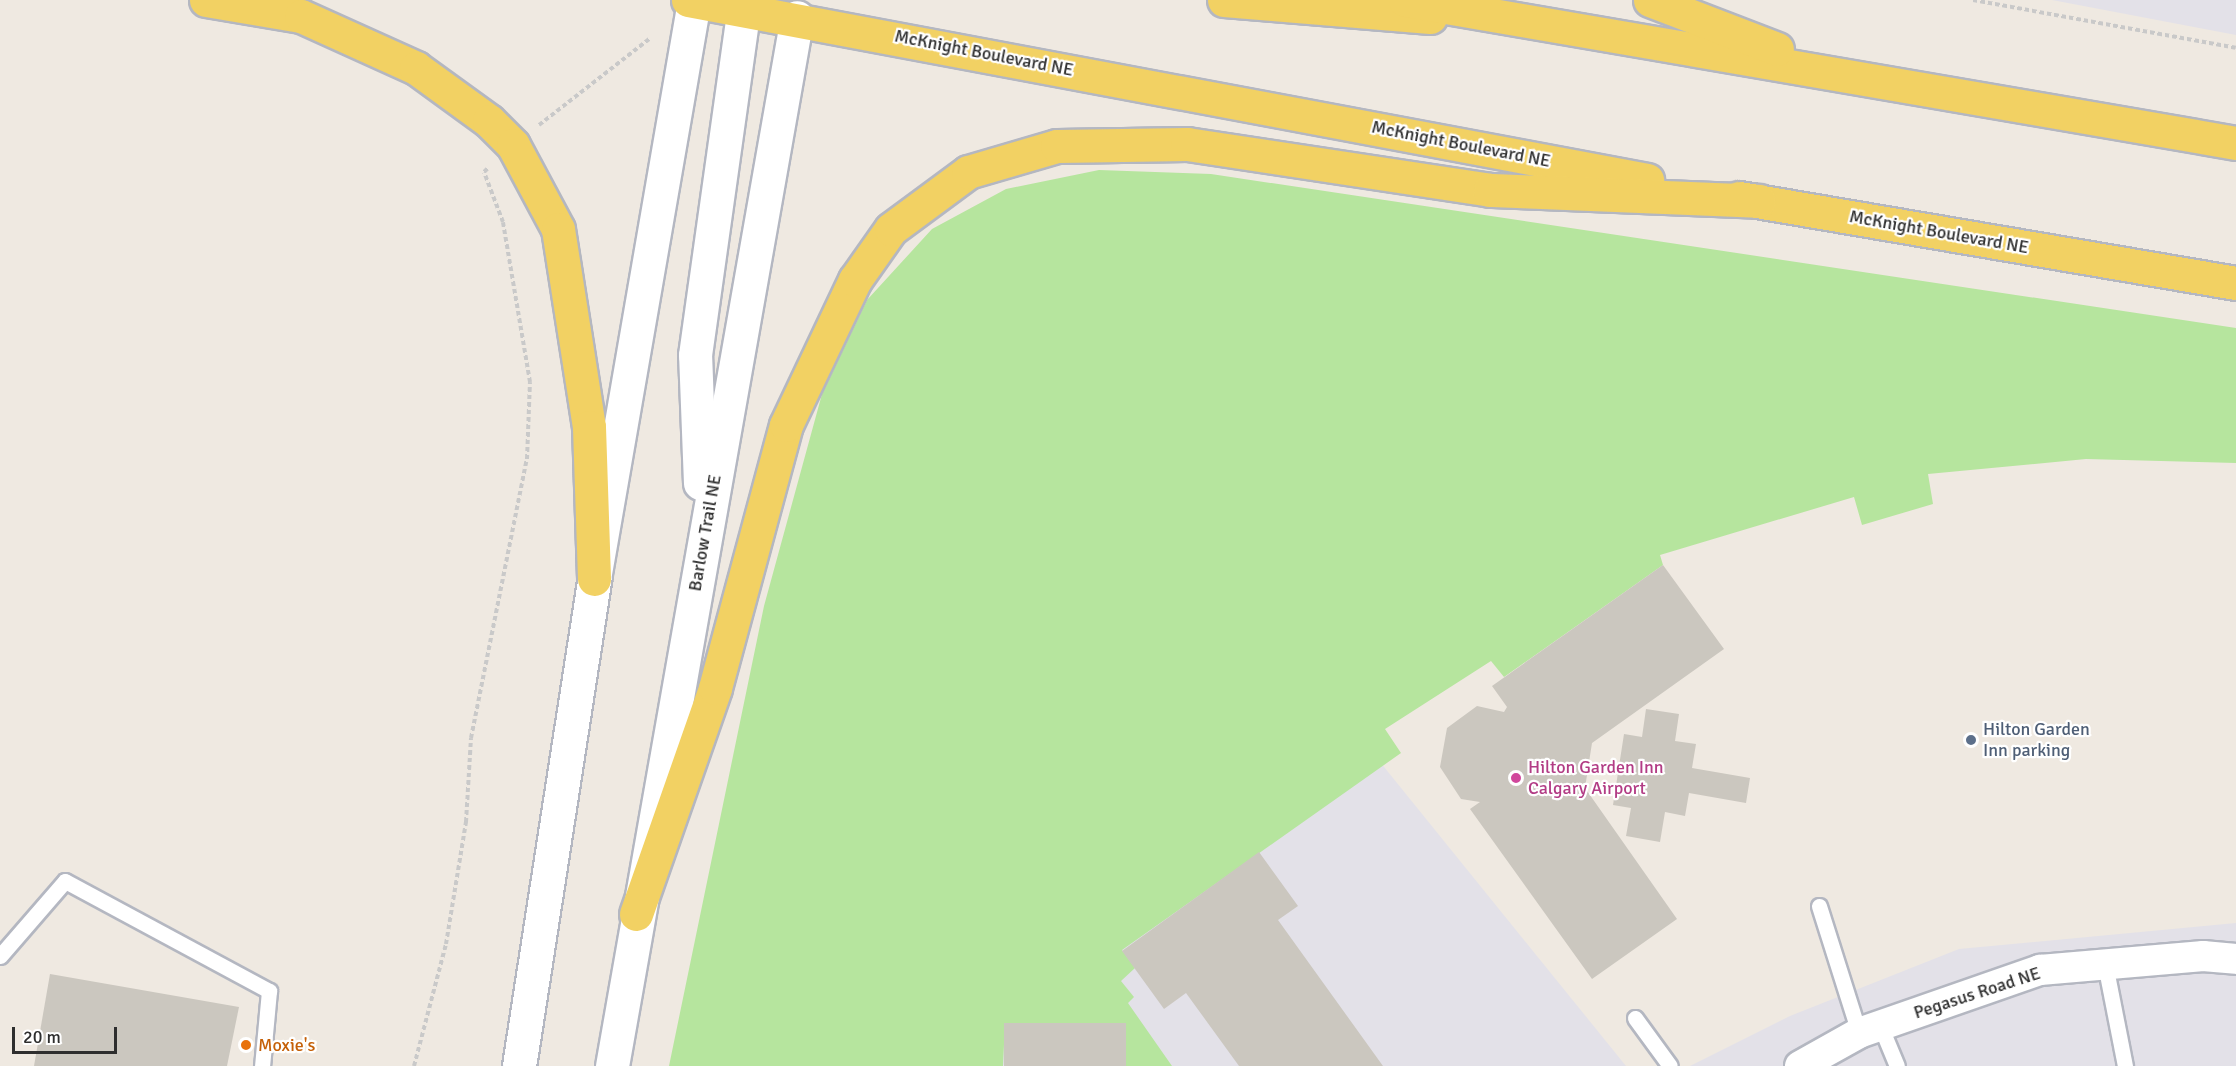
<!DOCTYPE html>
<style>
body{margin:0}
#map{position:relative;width:2236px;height:1066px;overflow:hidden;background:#efe9e1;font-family:Signika,sans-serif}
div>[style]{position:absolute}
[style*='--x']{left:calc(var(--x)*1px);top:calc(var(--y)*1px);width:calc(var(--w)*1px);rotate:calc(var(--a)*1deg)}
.industrial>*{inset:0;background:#e3e1e8}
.green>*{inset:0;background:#b6e59e}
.building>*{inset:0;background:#cbc7bf;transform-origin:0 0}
.path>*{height:4px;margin-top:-2px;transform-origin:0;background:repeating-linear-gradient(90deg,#c9c9c9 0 4.5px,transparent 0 7.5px)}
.roads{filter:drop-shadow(2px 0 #b4b7c1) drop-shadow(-2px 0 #b4b7c1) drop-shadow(0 2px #b4b7c1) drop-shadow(0 -2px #b4b7c1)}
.service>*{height:15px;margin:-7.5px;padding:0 7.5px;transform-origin:7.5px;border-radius:7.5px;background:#fff}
.minor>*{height:30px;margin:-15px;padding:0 15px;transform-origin:15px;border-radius:15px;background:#fff}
.tertiary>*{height:33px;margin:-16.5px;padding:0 16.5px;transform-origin:16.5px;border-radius:16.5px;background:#fff}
.primary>*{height:33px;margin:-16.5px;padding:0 16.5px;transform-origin:16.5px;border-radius:16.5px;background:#f2d163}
.dots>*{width:16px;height:16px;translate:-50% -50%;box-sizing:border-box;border:3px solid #fff;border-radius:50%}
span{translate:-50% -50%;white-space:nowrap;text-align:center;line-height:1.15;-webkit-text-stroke:4.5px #fff;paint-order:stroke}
.street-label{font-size:18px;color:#2e2e2e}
.service-label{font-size:18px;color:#4e5e75}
.left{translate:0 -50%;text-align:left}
.hotel-label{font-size:18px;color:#b23c85}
.food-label{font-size:18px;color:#c56008}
.scale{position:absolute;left:12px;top:1027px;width:105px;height:27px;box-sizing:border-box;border:3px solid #2e2e2e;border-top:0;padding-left:8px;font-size:18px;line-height:21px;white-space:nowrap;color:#2e2e2e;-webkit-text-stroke:4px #fff;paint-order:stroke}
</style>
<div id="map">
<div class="industrial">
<i style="clip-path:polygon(2052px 0,2236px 0,2236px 35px)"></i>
<i style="clip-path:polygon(1359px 736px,1626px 1066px,947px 1066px)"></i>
<i style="clip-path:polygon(2236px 923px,2236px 1066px,1690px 1066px,1790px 1016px,1959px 949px)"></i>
</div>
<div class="green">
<i style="clip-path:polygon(1099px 170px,1211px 174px,2236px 328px,2236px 463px,2086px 459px,1928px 474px,1933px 504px,1862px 525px,1854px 497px,1660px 555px,1663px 565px,1504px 677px,1491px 661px,1385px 729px,1401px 753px,1122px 950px,1135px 968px,1121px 981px,1134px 997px,1128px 1003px,1172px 1066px,1126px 1066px,1126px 1023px,1005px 1023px,1003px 1066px,669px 1066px,764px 606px,822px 394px,867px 300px,932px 229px,1006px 189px)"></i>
</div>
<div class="building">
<i style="clip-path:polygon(1663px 565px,1724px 649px,1592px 743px,1585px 788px,1677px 919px,1592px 979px,1470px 809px,1480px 802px,1461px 799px,1440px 767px,1447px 728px,1477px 706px,1504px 712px,1507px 707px,1492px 686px)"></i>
<i style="clip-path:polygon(1646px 709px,1679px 714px,1675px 741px,1696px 744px,1692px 768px,1750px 778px,1746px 803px,1689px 793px,1685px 816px,1665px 812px,1660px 842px,1626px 836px,1631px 808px,1613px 805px,1624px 734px,1642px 737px)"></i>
<i style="clip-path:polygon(1259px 852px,1298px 906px,1278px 920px,1383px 1066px,1239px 1066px,1186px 993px,1164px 1009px,1122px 951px)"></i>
<i style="clip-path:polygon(50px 974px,239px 1007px,227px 1066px,34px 1066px)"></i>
<i style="left:1004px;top:1023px;width:122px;height:43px"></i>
</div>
<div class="path">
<i style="--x:1973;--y:0;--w:267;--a:10.3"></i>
<i style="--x:539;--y:125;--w:140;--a:-38"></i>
<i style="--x:414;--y:1066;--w:126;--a:-75.3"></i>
<i style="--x:446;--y:944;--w:124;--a:-80.7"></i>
<i style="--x:466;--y:822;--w:84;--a:-86.6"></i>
<i style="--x:471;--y:738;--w:285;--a:-78.7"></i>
<i style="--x:527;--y:459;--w:77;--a:-87.8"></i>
<i style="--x:530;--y:382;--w:162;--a:-99.6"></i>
<i style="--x:503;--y:222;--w:53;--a:-110.8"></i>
<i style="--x:484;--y:172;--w:6;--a:-45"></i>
</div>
<div class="roads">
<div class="service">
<i style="--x:1819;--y:906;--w:133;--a:72.5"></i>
<i style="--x:0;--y:956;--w:99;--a:-49.1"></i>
<i style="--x:65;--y:881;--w:232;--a:28.3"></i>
<i style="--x:269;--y:991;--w:75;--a:95.3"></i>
<i style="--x:2105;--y:964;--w:104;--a:78.9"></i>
<i style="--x:1635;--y:1018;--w:59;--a:53.9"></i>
<i style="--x:1880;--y:1025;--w:44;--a:67.5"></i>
</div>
<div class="minor">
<i style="--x:1800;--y:1066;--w:68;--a:-29.2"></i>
<i style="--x:1859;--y:1033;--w:192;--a:-19.2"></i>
<i style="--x:2040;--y:970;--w:164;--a:-4.9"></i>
<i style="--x:2203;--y:956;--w:33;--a:5"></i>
</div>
<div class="tertiary">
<i style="--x:700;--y:483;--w:128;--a:-92.2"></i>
<i style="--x:695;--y:355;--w:359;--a:-82"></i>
<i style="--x:519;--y:1066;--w:493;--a:-81.2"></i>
<i style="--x:594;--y:579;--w:587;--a:-80.18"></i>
<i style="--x:612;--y:1066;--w:1065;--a:-80"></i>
</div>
<div class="primary">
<i style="--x:206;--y:0;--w:96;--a:9.6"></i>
<i style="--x:301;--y:16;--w:126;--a:24.3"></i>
<i style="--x:416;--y:68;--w:90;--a:36"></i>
<i style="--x:489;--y:121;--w:34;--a:45"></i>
<i style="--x:513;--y:145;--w:95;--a:61.8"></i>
<i style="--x:558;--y:229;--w:200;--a:81.1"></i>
<i style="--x:589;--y:427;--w:152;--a:88.1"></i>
<i style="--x:688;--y:0;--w:976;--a:10.63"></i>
<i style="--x:1224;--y:0;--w:207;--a:4.7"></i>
<i style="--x:1405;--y:0;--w:843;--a:9.76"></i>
<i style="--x:1650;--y:0;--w:136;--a:21.1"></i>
<i style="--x:1739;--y:198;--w:504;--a:9.71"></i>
<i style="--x:636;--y:914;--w:239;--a:-70.7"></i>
<i style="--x:715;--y:688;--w:272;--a:-74.9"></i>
<i style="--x:786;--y:425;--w:161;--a:-64.6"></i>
<i style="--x:855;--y:280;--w:62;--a:-54.8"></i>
<i style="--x:891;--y:229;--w:96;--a:-36.5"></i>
<i style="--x:968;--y:172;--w:93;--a:-16.3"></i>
<i style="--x:1057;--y:146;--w:130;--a:-0.9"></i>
<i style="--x:1187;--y:144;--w:306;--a:8.6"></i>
<i style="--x:1490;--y:190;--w:269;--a:2.3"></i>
</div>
</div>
<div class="dots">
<i style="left:1971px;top:740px;background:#5c6f8a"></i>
<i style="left:1516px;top:778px;background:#d1479c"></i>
<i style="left:246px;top:1045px;background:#e8710a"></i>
</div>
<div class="street-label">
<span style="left:984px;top:53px;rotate:11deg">McKnight Boulevard NE</span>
<span style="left:1461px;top:144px;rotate:11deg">McKnight Boulevard NE</span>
<span style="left:1939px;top:232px;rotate:10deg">McKnight Boulevard NE</span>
<span style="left:705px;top:533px;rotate:-80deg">Barlow Trail NE</span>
<span style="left:1977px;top:993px;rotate:-18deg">Pegasus Road NE</span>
</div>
<div class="service-label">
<span class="left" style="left:1983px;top:740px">Hilton Garden<br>Inn parking</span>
</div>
<div class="hotel-label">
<span class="left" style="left:1528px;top:778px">Hilton Garden Inn<br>Calgary Airport</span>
</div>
<div class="food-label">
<span class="left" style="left:258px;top:1045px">Moxie's</span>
</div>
<div class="scale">20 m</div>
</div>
